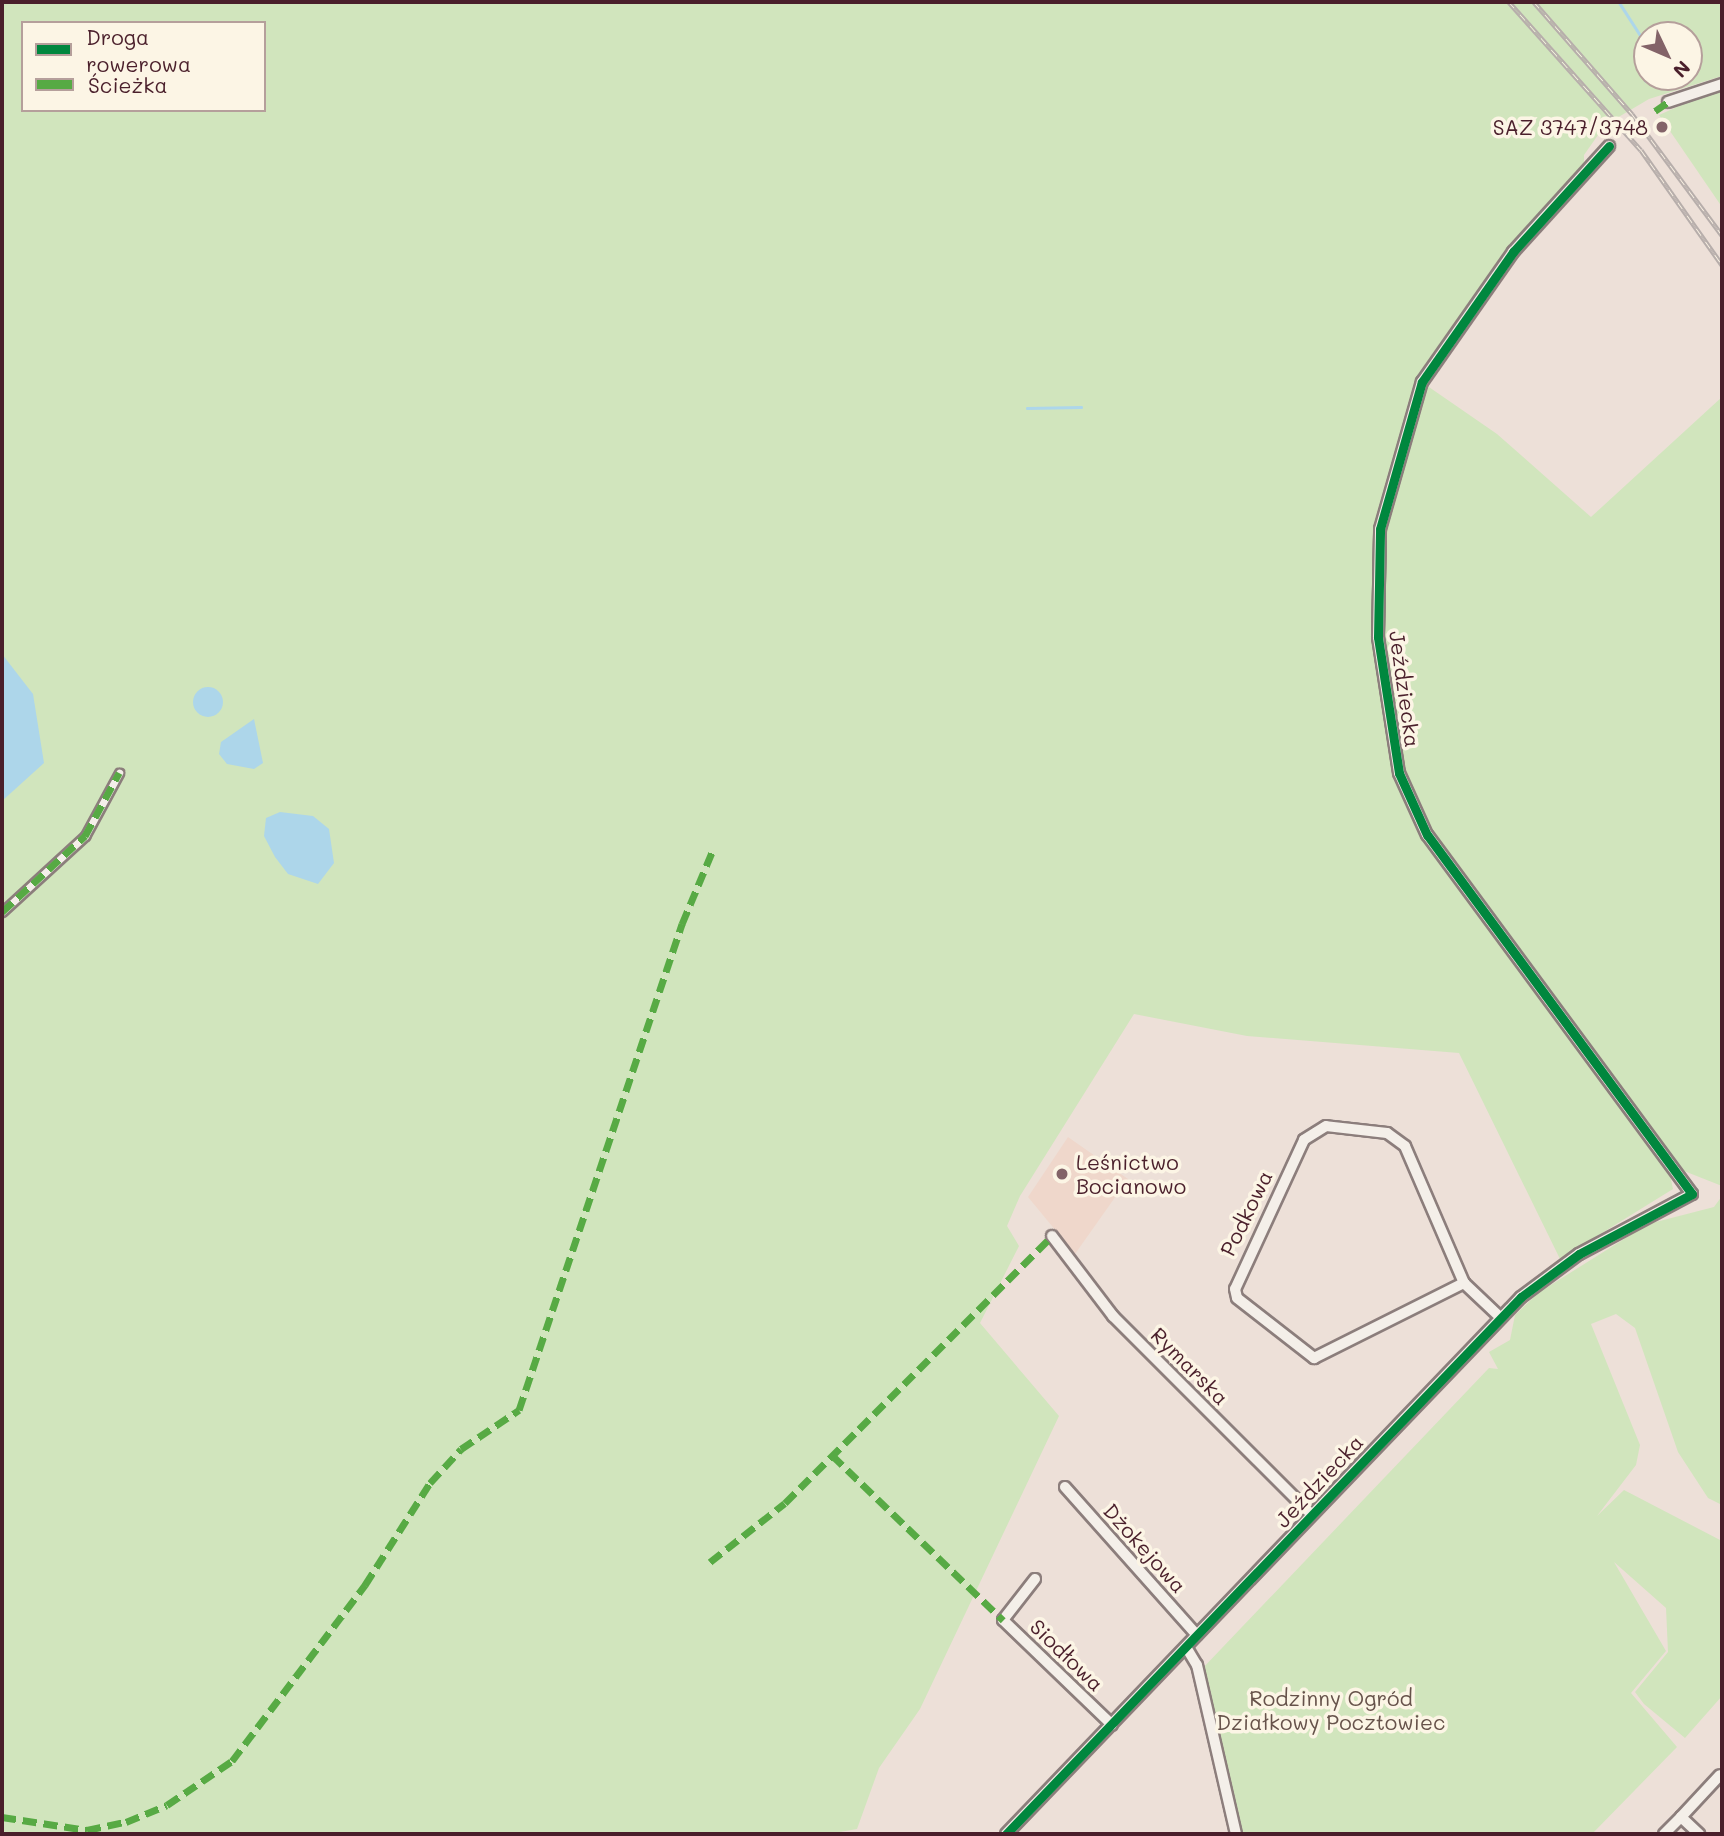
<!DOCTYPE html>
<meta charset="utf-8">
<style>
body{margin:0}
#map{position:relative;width:1724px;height:1836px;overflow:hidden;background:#ede0d8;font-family:Mali,sans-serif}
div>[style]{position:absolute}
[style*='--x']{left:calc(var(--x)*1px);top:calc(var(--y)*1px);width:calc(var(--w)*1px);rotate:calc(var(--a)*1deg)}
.built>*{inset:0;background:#efd7cb}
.green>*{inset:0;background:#d1e5bd}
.water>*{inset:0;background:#add6ea}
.round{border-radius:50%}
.stream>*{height:2.5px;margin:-1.25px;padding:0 1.25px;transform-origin:1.25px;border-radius:1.25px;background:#add6ea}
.roads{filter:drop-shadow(2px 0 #8c7e7c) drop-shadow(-2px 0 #8c7e7c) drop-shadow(0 2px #8c7e7c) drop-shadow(0 -2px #8c7e7c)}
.pedestrian>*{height:7px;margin:-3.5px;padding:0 3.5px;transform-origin:3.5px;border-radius:3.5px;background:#f4efe9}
.minor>*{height:10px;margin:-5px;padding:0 5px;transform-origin:5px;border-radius:5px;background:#f4efe9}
.rail>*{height:5px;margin-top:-2.5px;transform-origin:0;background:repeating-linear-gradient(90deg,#fcf5e5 0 8px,#b7aeab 0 16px);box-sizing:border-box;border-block:2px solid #b7aeab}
.quiet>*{height:7px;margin-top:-3.5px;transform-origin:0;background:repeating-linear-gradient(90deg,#57aa44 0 14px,transparent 0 21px)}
.cycleway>*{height:9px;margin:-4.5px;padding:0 4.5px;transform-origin:4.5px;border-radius:4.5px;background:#00873e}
.dots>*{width:19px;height:19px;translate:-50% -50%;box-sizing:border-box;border:4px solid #fcf5e5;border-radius:50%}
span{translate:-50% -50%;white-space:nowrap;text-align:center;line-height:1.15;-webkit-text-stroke:7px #fcf5e5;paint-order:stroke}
.poi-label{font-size:21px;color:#4a1f2b}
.right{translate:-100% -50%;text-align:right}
.left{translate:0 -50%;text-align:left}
.street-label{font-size:21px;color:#4a1f2b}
.park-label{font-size:21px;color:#66524a}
.frame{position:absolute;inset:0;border:4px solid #4a1f2b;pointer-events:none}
.legend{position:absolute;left:21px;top:21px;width:245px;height:91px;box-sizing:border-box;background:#fcf5e5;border:2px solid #b59f9b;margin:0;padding:9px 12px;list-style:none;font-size:21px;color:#4a1f2b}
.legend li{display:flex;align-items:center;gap:14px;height:35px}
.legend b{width:35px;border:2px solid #b59f9b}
.north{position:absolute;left:1633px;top:21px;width:70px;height:70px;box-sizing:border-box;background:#fcf5e5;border:2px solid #b59f9b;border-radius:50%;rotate:134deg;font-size:19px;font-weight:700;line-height:28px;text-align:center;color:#4a1f2b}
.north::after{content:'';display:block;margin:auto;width:24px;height:32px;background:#836368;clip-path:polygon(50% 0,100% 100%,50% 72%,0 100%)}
</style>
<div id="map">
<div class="built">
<i style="clip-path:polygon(1068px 1137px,1128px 1179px,1075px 1254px,1028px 1197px)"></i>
</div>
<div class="green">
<i style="clip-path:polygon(evenodd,2px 2px,1722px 2px,1722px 76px,1649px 99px,1605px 125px,1584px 155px,1584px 179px,1508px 264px,1426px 385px,1497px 434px,1591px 517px,1722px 397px,1722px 1186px,1684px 1171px,1670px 1175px,1673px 1189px,1560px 1259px,1459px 1053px,1247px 1036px,1134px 1014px,1020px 1196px,1007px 1226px,1019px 1246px,980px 1323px,1059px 1416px,920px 1709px,879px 1768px,857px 1829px,828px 1834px,2px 1834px,2px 2px,23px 23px,264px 23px,264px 110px,23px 110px,23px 23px,2px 2px,1647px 35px,1689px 35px,1689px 77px,1647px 77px,1647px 35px)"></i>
<i style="clip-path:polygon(1722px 87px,1722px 207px,1659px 115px)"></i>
<i style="clip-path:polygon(1722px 1196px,1722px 1505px,1708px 1498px,1678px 1452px,1635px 1328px,1616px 1314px,1591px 1324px,1640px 1445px,1636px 1465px,1597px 1516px,1624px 1490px,1722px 1541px,1722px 1696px,1685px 1738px,1644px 1704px,1635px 1692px,1668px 1652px,1666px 1608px,1614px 1562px,1666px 1651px,1631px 1693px,1677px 1747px,1592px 1834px,1240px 1834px,1201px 1670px,1489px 1368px,1498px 1369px,1489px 1352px,1510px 1340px,1515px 1315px,1538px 1293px,1648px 1224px,1714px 1207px)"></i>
</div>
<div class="water">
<i style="clip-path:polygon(2px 654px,33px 694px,44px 763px,2px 801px)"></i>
<i class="round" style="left:193px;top:687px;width:30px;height:30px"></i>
<i style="clip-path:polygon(254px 719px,263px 763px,254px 769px,227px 764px,219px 754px,221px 742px)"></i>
<i style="clip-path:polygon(280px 812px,313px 816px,329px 829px,334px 863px,318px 884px,288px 874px,275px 857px,264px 836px,266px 818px)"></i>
</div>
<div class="stream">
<i style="--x:1619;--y:2;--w:46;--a:57.3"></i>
<i style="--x:1644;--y:41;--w:18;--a:81"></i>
<i style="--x:1645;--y:81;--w:19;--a:-84"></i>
<i style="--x:1027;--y:408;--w:54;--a:-1.1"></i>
</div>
<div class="roads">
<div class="pedestrian">
<i style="--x:2;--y:912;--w:113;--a:-42.5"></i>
<i style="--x:85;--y:836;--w:72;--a:-61.6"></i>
</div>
<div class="minor">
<i style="--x:1668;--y:102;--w:57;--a:-18.4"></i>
<i style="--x:1052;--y:1236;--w:101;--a:52.7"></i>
<i style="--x:1113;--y:1316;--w:280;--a:45"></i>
<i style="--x:1464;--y:1283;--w:149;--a:-113.3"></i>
<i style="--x:1405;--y:1146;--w:22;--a:-144"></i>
<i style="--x:1387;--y:1133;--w:61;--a:-173.5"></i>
<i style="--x:1326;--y:1126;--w:26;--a:148"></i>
<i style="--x:1304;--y:1140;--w:164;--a:114.8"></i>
<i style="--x:1235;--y:1289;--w:9;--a:77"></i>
<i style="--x:1237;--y:1298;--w:98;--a:37.9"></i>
<i style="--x:1314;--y:1358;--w:168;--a:-26.6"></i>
<i style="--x:1464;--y:1283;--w:50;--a:43.4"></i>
<i style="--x:1065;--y:1487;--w:198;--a:48.3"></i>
<i style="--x:1035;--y:1579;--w:52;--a:128"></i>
<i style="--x:1003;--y:1620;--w:151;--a:43.9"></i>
<i style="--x:1186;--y:1647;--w:21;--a:59"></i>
<i style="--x:1197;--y:1665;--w:173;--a:77"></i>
<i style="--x:1681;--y:1817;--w:57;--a:-47.1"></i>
<i style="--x:1006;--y:1834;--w:744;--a:-46.2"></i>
<i style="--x:1521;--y:1297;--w:72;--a:-36.6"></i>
<i style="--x:1579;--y:1254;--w:128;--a:-28"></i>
<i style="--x:1692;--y:1194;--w:446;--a:-126.4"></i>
<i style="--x:1427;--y:835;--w:68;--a:-114.3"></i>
<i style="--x:1399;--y:773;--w:138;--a:-98.8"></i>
<i style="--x:1378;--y:637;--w:108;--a:-88.9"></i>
<i style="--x:1380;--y:529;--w:153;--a:-74.1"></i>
<i style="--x:1422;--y:382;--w:159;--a:-55"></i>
<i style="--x:1513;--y:252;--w:143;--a:-47.8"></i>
<i style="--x:1664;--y:1834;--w:24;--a:-45"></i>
<i style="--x:1681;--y:1817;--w:25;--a:43"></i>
</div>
</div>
<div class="rail">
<i style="--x:1509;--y:2;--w:198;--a:48.3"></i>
<i style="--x:1641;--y:150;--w:141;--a:54.8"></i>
<i style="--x:1534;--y:2;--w:149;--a:48.8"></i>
<i style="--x:1632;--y:114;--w:151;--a:53.4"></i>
</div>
<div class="quiet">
<i style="--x:1655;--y:111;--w:16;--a:-35"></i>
<i style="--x:2;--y:912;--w:113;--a:-42.5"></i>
<i style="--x:85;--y:836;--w:72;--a:-61.6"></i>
<i style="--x:832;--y:1455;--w:238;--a:44"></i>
<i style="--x:710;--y:1562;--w:95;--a:-38.2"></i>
<i style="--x:785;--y:1503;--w:378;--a:-45"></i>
<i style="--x:2;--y:1817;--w:86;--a:8.7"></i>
<i style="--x:87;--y:1830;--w:40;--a:-12"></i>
<i style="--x:126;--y:1822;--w:44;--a:-22.5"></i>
<i style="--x:167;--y:1805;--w:78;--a:-34.1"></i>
<i style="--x:232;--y:1761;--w:221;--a:-52.9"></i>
<i style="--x:365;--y:1585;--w:121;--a:-57.5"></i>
<i style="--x:430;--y:1483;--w:46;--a:-47.6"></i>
<i style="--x:461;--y:1449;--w:70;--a:-33.9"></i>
<i style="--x:519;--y:1410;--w:513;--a:-71.46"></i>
<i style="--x:682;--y:924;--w:80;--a:-67.3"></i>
</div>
<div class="cycleway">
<i style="--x:1006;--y:1834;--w:744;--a:-46.2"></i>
<i style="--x:1521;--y:1297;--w:72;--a:-36.6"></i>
<i style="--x:1579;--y:1254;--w:128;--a:-28"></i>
<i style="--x:1692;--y:1194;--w:446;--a:-126.4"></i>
<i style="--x:1427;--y:835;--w:68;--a:-114.3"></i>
<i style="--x:1399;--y:773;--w:138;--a:-98.8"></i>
<i style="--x:1378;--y:637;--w:108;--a:-88.9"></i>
<i style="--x:1380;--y:529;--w:153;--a:-74.1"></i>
<i style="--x:1422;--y:382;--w:159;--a:-55"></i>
<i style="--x:1513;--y:252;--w:143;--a:-47.8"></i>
</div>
<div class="dots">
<i style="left:1662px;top:127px;background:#836368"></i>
<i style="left:1062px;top:1174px;background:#836368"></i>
</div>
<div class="poi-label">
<span class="right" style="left:1648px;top:127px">SAZ 3747/3748</span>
<span class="left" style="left:1076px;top:1174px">Leśnictwo<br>Bocianowo</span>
</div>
<div class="street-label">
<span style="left:1405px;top:689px;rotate:82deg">Jeździecka</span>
<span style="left:1246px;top:1213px;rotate:-64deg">Podkowa</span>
<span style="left:1190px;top:1366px;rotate:45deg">Rymarska</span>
<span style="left:1319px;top:1481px;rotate:-47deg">Jeździecka</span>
<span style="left:1145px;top:1548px;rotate:48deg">Dżokejowa</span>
<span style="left:1067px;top:1655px;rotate:44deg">Siodłowa</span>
</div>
<div class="park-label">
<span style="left:1331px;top:1710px">Rodzinny Ogród<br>Działkowy Pocztowiec</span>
</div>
<div class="frame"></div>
<ul class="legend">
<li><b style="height:9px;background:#00873e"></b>Droga rowerowa</li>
<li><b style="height:9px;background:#57aa44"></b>Ścieżka</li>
</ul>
<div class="north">N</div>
</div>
